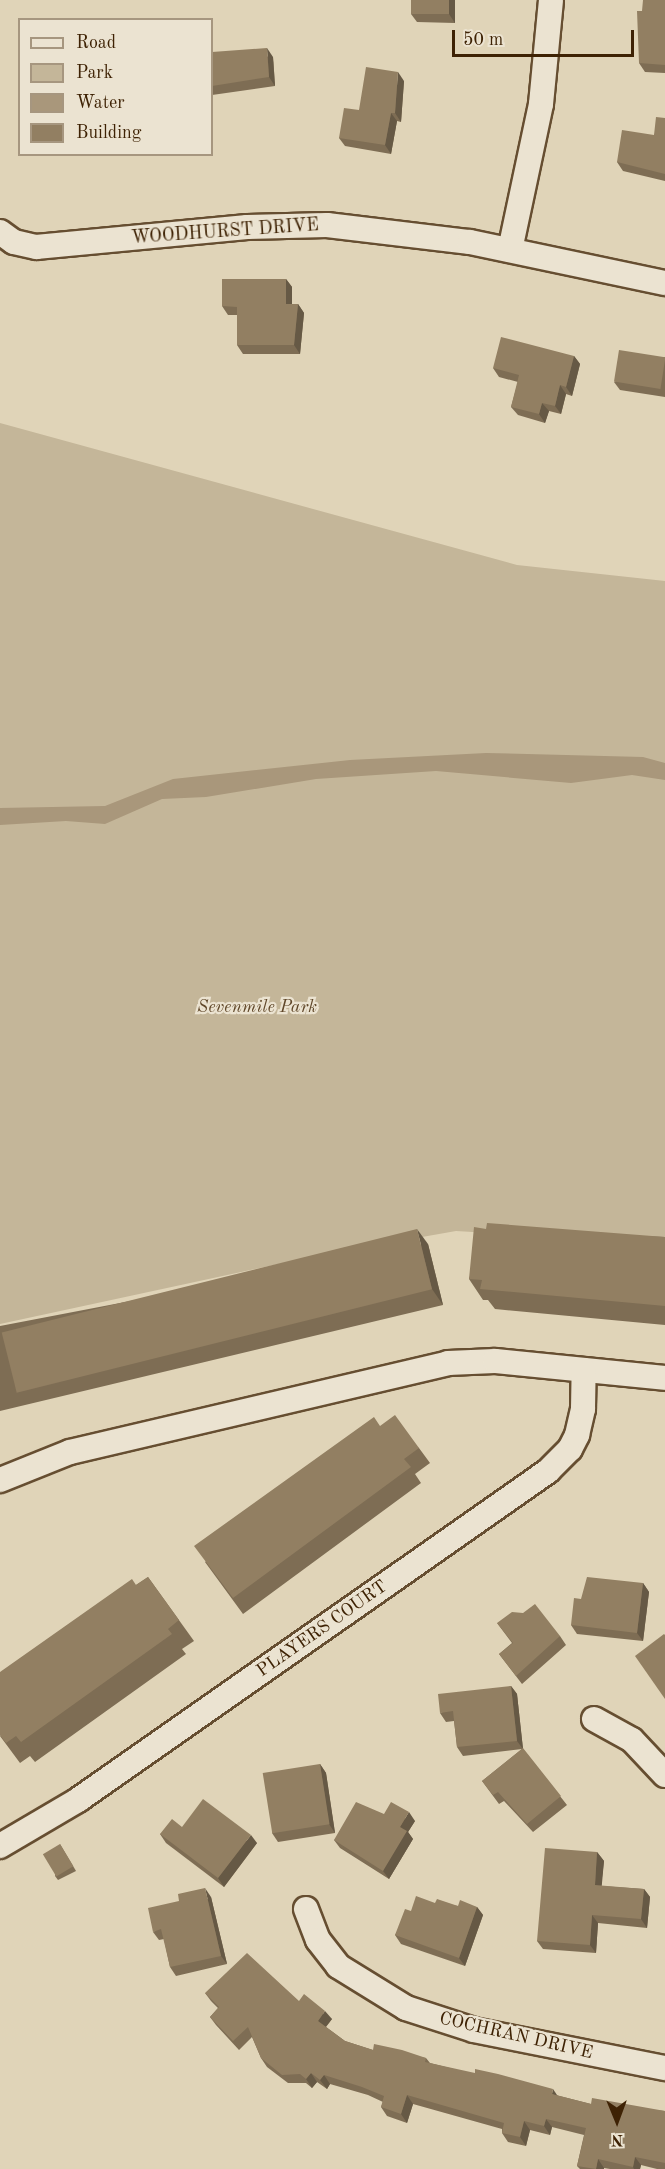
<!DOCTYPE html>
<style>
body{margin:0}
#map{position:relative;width:665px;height:2169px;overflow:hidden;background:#e0d4b8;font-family:"Old Standard TT",serif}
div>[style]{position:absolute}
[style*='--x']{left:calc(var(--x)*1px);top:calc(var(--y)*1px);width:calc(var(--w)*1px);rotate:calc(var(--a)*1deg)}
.green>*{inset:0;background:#c4b699}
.water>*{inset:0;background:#a9977b}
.roads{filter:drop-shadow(2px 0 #664e31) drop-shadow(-2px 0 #664e31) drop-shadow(0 2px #664e31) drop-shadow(0 -2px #664e31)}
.minor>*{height:24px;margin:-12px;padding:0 12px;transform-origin:12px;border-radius:12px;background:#ebe3d1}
.wall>*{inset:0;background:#7e6d54}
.shaded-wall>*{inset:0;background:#665945}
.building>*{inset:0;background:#927f62;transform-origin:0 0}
span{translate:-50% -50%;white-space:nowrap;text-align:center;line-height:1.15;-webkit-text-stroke:4.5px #ebe3d1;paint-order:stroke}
.street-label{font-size:18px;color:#3e2204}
.park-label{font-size:18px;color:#604729;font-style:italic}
.legend{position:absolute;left:18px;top:18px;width:195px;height:138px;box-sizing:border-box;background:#ebe3d1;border:2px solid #a6967f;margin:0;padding:8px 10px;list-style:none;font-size:18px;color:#3e2204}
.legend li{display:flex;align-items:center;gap:12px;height:30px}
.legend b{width:30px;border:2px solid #a6967f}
.north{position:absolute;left:587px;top:2091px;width:60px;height:60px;-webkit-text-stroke:4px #ebe3d1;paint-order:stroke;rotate:179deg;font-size:16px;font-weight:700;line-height:24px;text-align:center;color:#3e2204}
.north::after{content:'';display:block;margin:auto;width:21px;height:27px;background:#3e2204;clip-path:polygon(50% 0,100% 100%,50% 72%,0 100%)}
.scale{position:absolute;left:452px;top:30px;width:182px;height:27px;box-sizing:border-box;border:3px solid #3e2204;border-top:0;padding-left:8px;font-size:18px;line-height:21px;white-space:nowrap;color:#3e2204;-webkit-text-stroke:4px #ebe3d1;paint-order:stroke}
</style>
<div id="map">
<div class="green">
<i style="clip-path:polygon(0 423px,517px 565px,665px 581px,665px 1244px,456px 1231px,320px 1255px,0 1324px)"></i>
</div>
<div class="water">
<i style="clip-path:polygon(486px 753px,643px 757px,665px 763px,665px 780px,632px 775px,571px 783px,436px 771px,316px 779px,206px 797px,162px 799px,105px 824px,66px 821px,0 825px,0 808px,105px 806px,173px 779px,350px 760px)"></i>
</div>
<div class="roads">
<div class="minor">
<i style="--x:0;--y:232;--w:17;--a:36"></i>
<i style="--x:14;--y:242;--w:23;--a:13"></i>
<i style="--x:36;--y:247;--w:212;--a:-5.4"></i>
<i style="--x:247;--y:227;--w:80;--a:-1.4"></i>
<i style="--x:327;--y:225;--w:144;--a:6.8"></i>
<i style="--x:470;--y:242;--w:199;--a:11.9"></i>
<i style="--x:510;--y:250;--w:149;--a:-78"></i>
<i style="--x:541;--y:104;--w:104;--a:-84.5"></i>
<i style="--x:0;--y:1480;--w:75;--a:-21.8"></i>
<i style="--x:70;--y:1452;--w:388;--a:-13.2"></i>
<i style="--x:448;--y:1363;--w:47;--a:-2.4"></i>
<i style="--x:495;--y:1361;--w:171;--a:5.7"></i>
<i style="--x:594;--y:1719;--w:43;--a:28.9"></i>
<i style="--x:632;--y:1740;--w:48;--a:46.7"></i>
<i style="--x:0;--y:1846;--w:91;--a:-30.5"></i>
<i style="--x:78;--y:1800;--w:574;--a:-34.99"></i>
<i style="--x:548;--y:1471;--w:31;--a:-45"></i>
<i style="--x:570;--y:1449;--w:16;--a:-63"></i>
<i style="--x:577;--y:1435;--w:27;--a:-77"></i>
<i style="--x:583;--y:1409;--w:39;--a:-89"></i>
<i style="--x:306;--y:1909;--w:33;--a:69"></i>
<i style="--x:318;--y:1940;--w:33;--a:52"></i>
<i style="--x:338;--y:1966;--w:80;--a:31.7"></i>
<i style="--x:406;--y:2008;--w:71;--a:17.9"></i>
<i style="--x:474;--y:2030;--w:195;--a:11.3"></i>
</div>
</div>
<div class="wall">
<i style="clip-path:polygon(411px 0,460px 0,455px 0,455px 23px,417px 22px,411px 14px)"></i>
<i style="clip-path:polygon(665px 0,665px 73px,645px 72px,639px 63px,642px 11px)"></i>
<i style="clip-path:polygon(212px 52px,273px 57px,275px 86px,212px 95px)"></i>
<i style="clip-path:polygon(404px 81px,401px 122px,397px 121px,391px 154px,345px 146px,339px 138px,359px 110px)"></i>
<i style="clip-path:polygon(665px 118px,665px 181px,623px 171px,617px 162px,654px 135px)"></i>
<i style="clip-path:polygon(286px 279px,292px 287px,292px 304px,298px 304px,304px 313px,300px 354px,243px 354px,237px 345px,237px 315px,228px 315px,222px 306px)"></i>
<i style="clip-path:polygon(574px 356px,580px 364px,572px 396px,566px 394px,561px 414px,549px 411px,545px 423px,518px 415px,511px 407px,518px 382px,499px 377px,493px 368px)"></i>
<i style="clip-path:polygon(665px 357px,665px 397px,620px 390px,614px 382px)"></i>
<i style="clip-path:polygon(486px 1229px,665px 1237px,665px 1325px,495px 1309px,488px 1300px,483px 1300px,469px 1279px)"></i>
<i style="clip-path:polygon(428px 1244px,443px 1305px,0 1411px,0 1326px)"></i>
<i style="clip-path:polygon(380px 1426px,419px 1448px,430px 1463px,415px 1474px,421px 1483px,243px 1614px,205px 1562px)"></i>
<i style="clip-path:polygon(148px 1577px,194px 1641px,182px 1649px,186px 1654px,35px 1762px,30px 1756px,20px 1763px,0 1736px,136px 1585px)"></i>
<i style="clip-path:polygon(643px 1583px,649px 1592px,643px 1641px,577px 1634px,571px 1625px)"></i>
<i style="clip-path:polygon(497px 1623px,560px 1636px,566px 1645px,522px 1684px,499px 1654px,512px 1643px)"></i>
<i style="clip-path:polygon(511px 1686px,517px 1694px,523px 1749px,567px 1805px,533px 1832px,504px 1801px,499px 1804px,482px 1781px,522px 1749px,463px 1756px,457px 1747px,454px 1721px,446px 1722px,440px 1713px)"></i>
<i style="clip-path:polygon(320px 1764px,326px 1773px,335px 1833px,278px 1842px,272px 1833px)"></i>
<i style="clip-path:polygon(384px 1814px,415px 1821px,408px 1832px,413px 1839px,389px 1879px,340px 1848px,334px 1840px)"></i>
<i style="clip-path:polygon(182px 1827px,257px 1843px,224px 1887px,166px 1843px,160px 1834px)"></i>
<i style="clip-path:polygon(60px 1844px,76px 1871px,58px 1880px,55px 1876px)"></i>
<i style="clip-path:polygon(597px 1852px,604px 1861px,601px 1886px,644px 1889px,650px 1897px,647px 1928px,598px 1923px,596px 1953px,543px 1949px,537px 1941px)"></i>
<i style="clip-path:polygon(211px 1897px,227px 1964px,176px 1976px,170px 1967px,164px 1939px,159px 1940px,153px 1932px)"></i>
<i style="clip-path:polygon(435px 1903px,458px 1906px,477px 1907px,483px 1915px,465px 1966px,401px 1944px,395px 1935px,411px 1911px)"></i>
<i style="clip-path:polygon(205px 1993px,299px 2001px,332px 2019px,326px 2027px,345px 2041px,373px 2050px,426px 2058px,430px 2063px,591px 2104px,665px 2111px,665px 2169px,657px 2169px,641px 2165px,640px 2169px,610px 2169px,604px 2168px,604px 2169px,580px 2169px,577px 2166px,584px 2135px,552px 2127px,550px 2135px,530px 2130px,526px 2146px,508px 2142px,502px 2133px,502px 2129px,413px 2104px,407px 2123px,387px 2116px,381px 2107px,383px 2102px,368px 2095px,330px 2084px,327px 2089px,317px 2082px,312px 2088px,306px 2083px,288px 2083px,267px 2067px,261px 2058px,252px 2037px,239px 2050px,216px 2025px,210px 2017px,218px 2008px,211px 2001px)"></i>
</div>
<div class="shaded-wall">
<i style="clip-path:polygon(449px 0,455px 0,455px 23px,449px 14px)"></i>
<i style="clip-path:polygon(267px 48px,273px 57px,275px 86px,269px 77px)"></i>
<i style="clip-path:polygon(398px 72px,404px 81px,401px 122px,395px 113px)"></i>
<i style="clip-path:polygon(391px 113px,397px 121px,391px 154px,385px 145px)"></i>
<i style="clip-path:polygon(286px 279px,292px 287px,292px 312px,286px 304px)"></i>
<i style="clip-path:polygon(298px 304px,304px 313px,300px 354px,294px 345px)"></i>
<i style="clip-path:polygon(574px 356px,580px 364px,572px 396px,566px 387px)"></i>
<i style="clip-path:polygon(560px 385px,566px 394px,561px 414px,555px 406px)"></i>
<i style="clip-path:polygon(542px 403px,549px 411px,545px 423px,539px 414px)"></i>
<i style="clip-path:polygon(417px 1229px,428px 1244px,443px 1305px,432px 1289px)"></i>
<i style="clip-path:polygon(643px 1583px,649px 1592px,643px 1641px,637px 1633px)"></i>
<i style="clip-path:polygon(511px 1686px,517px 1694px,523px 1749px,517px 1741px)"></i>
<i style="clip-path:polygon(320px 1764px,326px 1773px,335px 1833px,329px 1824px)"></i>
<i style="clip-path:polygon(409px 1812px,415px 1821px,408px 1832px,413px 1839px,389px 1879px,383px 1871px,400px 1827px)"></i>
<i style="clip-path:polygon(251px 1835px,257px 1843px,224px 1887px,218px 1878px)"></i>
<i style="clip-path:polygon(597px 1852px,604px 1861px,601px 1894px,595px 1885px)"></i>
<i style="clip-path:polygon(205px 1888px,211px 1897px,227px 1964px,221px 1956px)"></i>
<i style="clip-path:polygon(644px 1889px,650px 1897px,647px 1928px,641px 1919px)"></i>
<i style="clip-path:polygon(477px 1907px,483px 1915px,465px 1966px,459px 1958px)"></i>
<i style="clip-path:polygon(592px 1915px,598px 1923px,596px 1953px,590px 1945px)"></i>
<i style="clip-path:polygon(325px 2011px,332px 2019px,324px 2029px,318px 2021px)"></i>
<i style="clip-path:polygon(311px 2073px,317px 2082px,312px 2088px,306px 2079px)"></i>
<i style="clip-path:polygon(324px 2075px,330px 2084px,327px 2089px,320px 2080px)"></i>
<i style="clip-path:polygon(553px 2089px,559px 2098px,552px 2094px)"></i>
<i style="clip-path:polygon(407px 2095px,413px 2104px,407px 2123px,401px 2114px)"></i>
<i style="clip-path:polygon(546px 2119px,552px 2127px,550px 2135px,544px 2126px)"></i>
<i style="clip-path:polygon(524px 2121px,530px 2130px,526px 2146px,520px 2137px)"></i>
<i style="clip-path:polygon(635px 2157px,641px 2165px,640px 2169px,634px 2169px,633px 2167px)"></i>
<i style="clip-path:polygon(598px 2159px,604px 2168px,604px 2169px,596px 2169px)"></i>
</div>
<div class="building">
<i style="left:411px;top:0;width:38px;height:14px"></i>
<i style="clip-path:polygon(643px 0,665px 0,665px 65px,639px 63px,637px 11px,642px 11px)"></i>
<i style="clip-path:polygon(267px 48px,269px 77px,212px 86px,212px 52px)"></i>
<i style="clip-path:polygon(366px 67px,398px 72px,395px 113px,391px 113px,385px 145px,339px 138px,344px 108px,359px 110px)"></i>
<i style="clip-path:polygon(656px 117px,665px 118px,665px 174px,617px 162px,622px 130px,654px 135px)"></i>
<i style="clip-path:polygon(222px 279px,286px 279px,286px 304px,298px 304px,294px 345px,237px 345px,237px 307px,222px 306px)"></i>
<i style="clip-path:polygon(501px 337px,574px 356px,566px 387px,560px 385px,555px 406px,542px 403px,539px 414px,511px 407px,519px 375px,493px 368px)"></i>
<i style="left:619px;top:350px;width:47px;height:32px;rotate:9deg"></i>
<i style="clip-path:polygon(487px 1223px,665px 1237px,665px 1306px,480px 1289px,482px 1280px,469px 1279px,474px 1227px,486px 1229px)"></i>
<i style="left:417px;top:1229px;width:62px;height:428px;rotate:76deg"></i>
<i style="clip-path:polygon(395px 1415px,419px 1448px,404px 1459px,411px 1467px,233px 1598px,194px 1546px,374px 1417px,380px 1426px)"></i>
<i style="clip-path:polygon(148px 1577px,179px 1620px,168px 1629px,172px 1634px,21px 1742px,16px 1736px,6px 1743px,0 1735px,0 1672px,132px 1579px,136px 1585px)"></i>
<i style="clip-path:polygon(587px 1577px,643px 1583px,637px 1633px,571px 1625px,574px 1598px,581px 1599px)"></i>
<i style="clip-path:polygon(535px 1604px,560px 1636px,516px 1676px,499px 1654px,513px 1643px,497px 1623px,512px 1612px,523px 1613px)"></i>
<i style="clip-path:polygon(664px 1634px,665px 1635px,665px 1699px,635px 1656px)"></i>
<i style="clip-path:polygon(511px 1686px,517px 1741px,457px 1747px,453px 1711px,440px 1713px,438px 1694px)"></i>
<i style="clip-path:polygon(523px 1748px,561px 1796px,527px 1824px,498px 1792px,493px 1795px,482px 1781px)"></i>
<i style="left:320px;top:1764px;width:61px;height:58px;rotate:81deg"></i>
<i style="clip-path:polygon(203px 1799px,251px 1835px,218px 1878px,160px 1834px,172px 1819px,182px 1827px)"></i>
<i style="clip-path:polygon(356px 1802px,384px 1814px,391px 1802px,409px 1812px,400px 1827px,407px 1831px,383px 1871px,334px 1840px)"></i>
<i style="left:60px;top:1844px;width:26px;height:20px;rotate:59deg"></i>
<i style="clip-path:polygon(545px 1848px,597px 1852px,595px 1885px,644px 1889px,641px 1919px,592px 1915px,590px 1945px,537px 1941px)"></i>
<i style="clip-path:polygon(205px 1888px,221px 1956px,170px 1967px,161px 1929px,153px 1932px,148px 1908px,179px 1901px,178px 1894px)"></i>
<i style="clip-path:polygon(416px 1896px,435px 1903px,437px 1899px,458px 1906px,460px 1900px,477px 1907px,459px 1958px,395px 1935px,405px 1909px,411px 1911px)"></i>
<i style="clip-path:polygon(247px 1953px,299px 2001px,304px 1994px,325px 2011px,318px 2021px,345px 2041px,373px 2050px,374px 2044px,402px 2050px,426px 2058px,425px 2062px,475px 2073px,475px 2069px,498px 2074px,553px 2089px,552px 2094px,591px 2104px,592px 2098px,665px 2111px,665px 2163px,635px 2157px,633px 2167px,598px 2159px,596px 2169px,577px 2166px,586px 2128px,546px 2119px,544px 2126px,524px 2121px,520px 2137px,502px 2133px,504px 2123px,407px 2095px,401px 2114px,381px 2107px,384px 2096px,362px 2087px,324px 2075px,320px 2080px,311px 2073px,306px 2079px,300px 2074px,282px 2075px,261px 2058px,248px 2027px,233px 2041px,210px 2017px,219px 2007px,205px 1993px)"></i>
</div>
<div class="street-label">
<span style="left:225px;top:232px;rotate:-4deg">WOODHURST DRIVE</span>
<span style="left:322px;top:1629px;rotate:-35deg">PLAYERS COURT</span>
<span style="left:516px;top:2036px;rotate:13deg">COCHRAN DRIVE</span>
</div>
<div class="park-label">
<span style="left:257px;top:1007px">Sevenmile Park</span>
</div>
<ul class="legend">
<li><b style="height:8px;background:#ebe3d1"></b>Road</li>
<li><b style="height:16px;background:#c4b699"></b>Park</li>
<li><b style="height:16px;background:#a9977b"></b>Water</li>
<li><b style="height:16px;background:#927f62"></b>Building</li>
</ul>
<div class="north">N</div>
<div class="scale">50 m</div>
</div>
